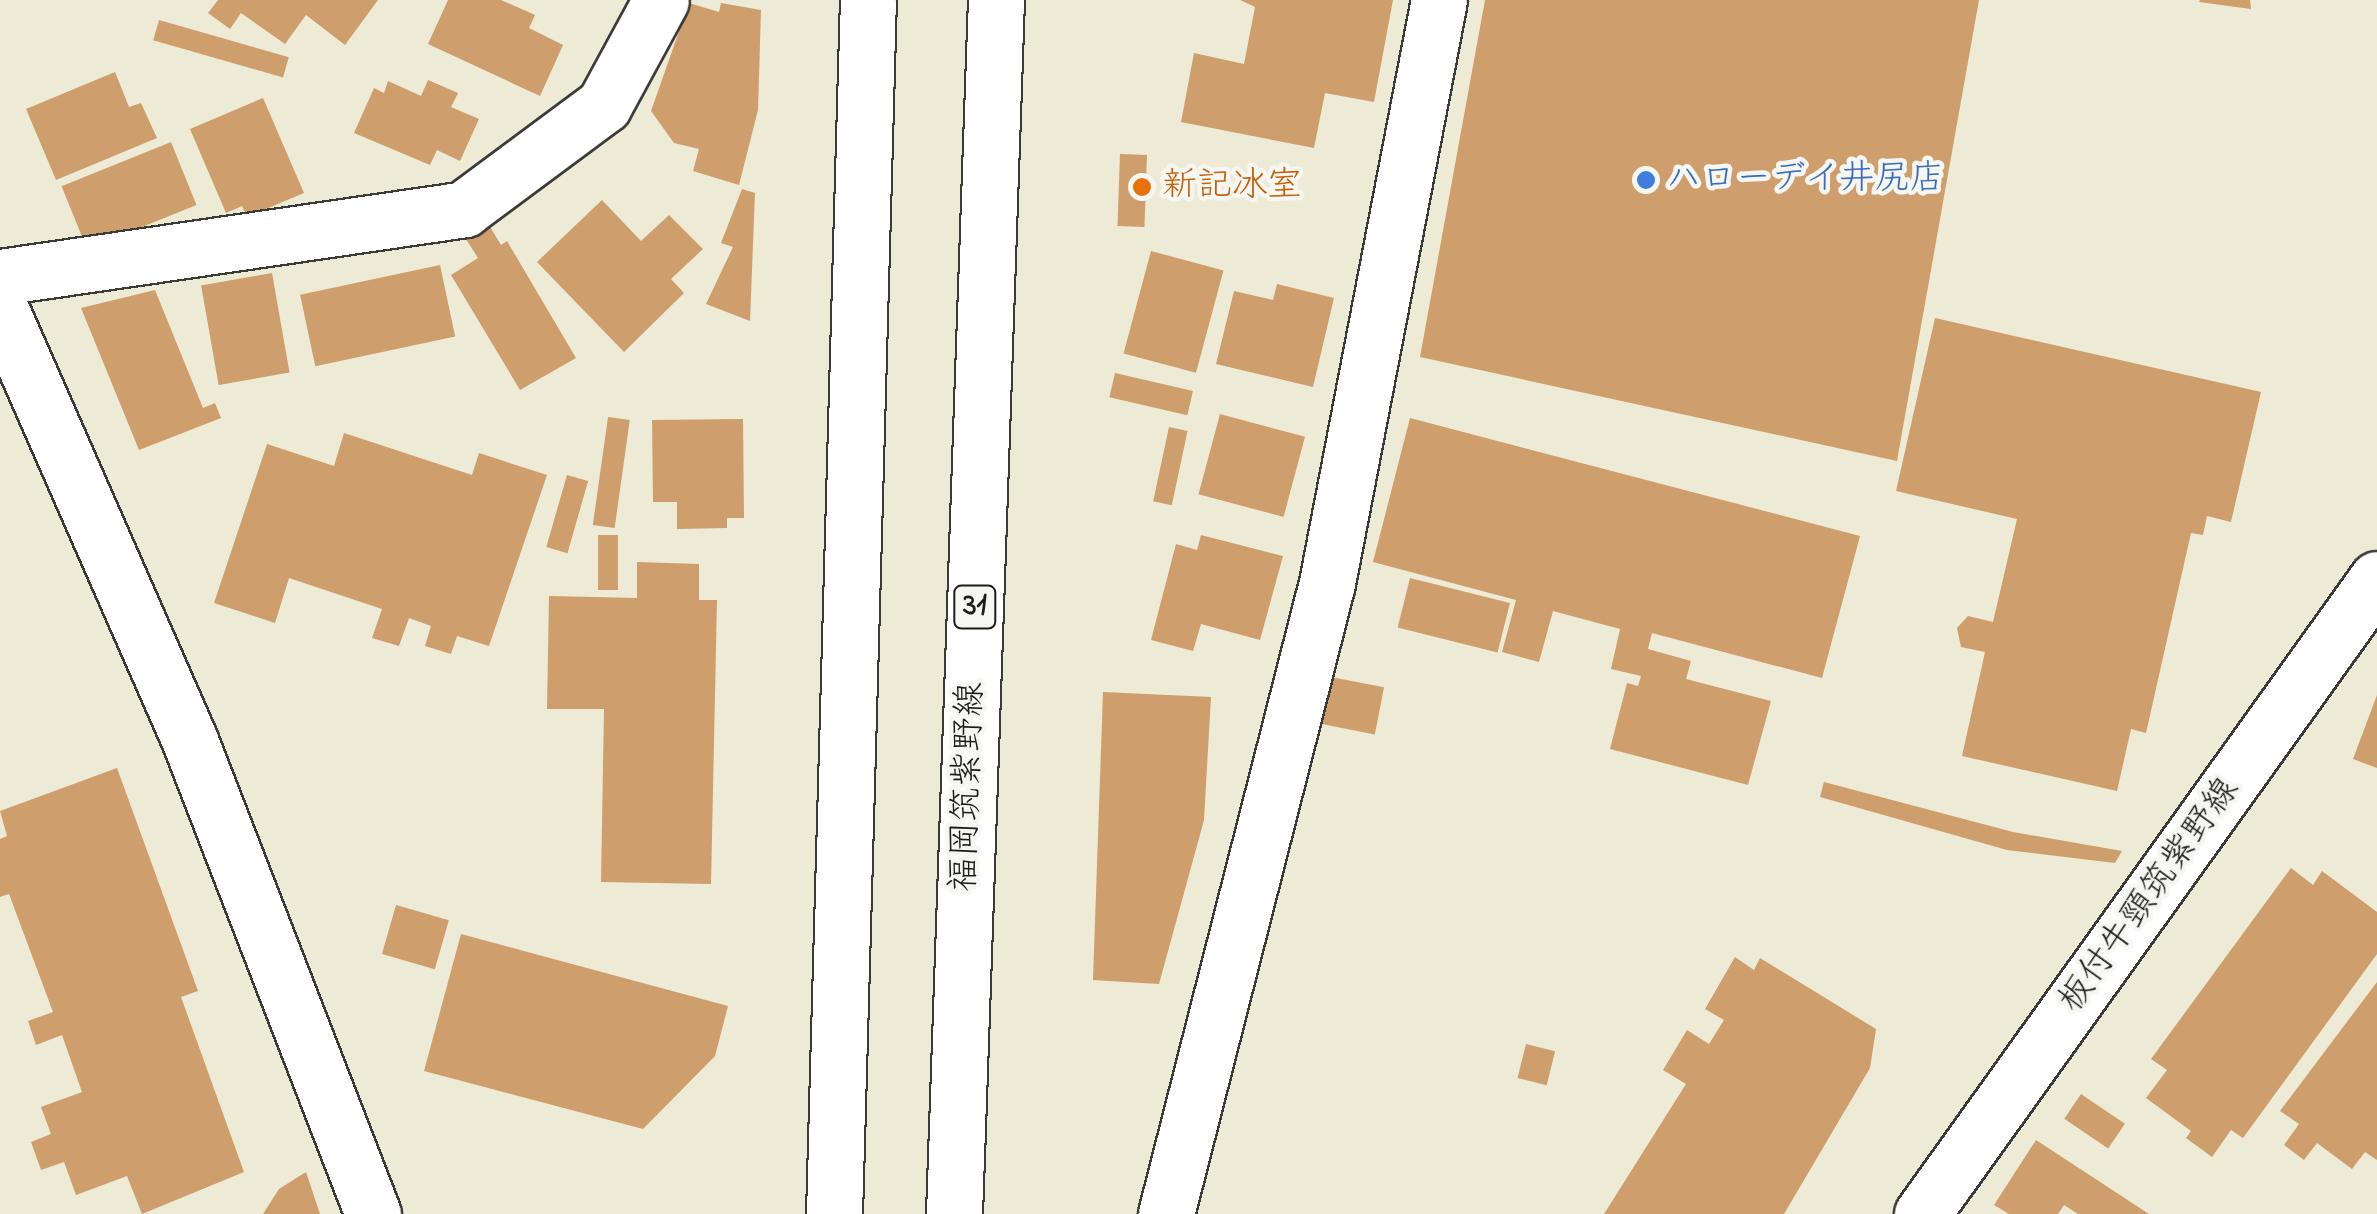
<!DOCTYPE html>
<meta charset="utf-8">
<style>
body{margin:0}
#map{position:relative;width:2377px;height:1214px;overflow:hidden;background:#edead5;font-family:"Indie Flower","Klee One",sans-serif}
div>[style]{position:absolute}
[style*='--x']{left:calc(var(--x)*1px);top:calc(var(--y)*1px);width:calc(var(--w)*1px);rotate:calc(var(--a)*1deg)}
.building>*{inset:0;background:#ce9e6c;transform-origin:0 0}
.roads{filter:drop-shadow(2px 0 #3b3b38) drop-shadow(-2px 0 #3b3b38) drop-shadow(0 2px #3b3b38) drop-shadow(0 -2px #3b3b38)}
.pedestrian>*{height:55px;margin:-27.5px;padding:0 27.5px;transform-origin:27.5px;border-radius:27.5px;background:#fff}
.minor>*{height:55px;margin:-27.5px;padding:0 27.5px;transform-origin:27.5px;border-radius:27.5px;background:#fff}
.tertiary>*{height:55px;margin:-27.5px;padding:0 27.5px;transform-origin:27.5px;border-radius:27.5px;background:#fff}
.secondary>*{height:55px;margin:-27.5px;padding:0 27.5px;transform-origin:27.5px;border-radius:27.5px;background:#fff}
.primary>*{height:55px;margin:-27.5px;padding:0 27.5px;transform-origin:27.5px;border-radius:27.5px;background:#fff}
.dots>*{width:28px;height:28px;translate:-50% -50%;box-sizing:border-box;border:5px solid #f6f6f2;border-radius:50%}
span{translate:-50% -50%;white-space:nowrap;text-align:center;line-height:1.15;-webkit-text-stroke:9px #f6f6f2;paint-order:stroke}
.shield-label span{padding:2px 8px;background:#f6f6f2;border:2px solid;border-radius:8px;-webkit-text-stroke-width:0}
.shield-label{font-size:32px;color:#1c1c1c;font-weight:700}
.shop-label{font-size:35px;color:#366cbe}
.left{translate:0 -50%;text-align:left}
.food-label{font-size:35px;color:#c56008}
.street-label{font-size:35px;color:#1c1c1c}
</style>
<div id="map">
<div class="building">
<i style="clip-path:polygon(218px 0,378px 0,345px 45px,306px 15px,285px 44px,241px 13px,230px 29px,208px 13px)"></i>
<i style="clip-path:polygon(448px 0,501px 0,535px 15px,529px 28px,563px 45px,540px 96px,428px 44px)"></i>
<i style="clip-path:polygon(1240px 0,1393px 0,1374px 102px,1325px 93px,1314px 148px,1181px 122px,1194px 53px,1244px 64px,1255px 7px)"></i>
<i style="clip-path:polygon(1485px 0,1979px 0,1897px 461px,1420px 357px)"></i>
<i style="clip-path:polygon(2200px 0,2250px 0,2251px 9px,2199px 2px)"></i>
<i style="clip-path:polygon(689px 3px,719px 12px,721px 3px,761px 10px,758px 110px,739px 185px,693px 171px,699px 149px,674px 143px,651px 111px)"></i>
<i style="left:159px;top:20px;width:135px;height:21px;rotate:16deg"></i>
<i style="clip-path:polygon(115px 72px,129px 107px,141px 103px,157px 138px,56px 180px,26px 109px)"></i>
<i style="clip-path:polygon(428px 80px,458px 93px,451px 107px,479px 119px,460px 161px,437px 150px,430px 165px,354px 133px,374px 88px,384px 93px,388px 81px,421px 96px)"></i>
<i style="clip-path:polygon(263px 98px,304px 193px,247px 217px,242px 206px,226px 213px,190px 129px)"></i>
<i style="left:171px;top:142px;width:68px;height:118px;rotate:68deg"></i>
<i style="left:1120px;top:154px;width:27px;height:72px;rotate:2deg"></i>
<i style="clip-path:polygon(742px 189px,755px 193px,750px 321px,706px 304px,733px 247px,721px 243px)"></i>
<i style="clip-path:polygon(602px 200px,641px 241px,669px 215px,703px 249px,671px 279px,684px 293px,624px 352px,537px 262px)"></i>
<i style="clip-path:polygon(483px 215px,501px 245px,507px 241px,576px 358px,520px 390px,451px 275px,478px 258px,459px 228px)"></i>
<i style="left:1151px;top:251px;width:75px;height:106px;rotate:15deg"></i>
<i style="left:440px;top:265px;width:73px;height:143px;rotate:78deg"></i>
<i style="left:272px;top:273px;width:101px;height:72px;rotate:80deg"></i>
<i style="clip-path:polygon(1277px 284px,1334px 298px,1313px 387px,1216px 364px,1234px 291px,1273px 300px)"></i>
<i style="clip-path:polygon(155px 290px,203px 408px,215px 403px,221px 418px,139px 450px,81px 308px)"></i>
<i style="clip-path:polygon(1935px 318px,2261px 392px,2231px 522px,2207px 516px,2203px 535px,2191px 533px,2146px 733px,2131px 729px,2117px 791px,1962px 756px,1985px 652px,1961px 647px,1957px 628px,1968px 616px,1993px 622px,2017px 519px,1896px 491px)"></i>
<i style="left:1115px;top:373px;width:80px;height:25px;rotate:13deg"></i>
<i style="left:1220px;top:414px;width:88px;height:83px;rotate:15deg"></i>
<i style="left:608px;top:417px;width:22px;height:109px;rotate:8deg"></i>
<i style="clip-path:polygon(1410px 418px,1860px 536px,1822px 678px,1652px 633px,1648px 649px,1691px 661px,1686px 679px,1771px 701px,1748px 785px,1610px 749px,1627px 683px,1638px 686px,1641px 676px,1611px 669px,1620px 629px,1553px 611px,1539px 662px,1502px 652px,1516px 600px,1373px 562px)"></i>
<i style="clip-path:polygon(743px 419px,744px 518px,727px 518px,727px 528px,677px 529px,677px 502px,653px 502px,652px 420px)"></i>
<i style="left:1169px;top:427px;width:19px;height:76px;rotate:12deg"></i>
<i style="clip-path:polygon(344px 433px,472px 475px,479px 453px,547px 475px,489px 646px,457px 636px,451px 654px,425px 646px,431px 626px,409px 618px,399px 646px,372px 638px,382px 609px,289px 578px,275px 623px,214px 603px,267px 444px,334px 466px)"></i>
<i style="left:567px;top:475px;width:22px;height:75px;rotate:16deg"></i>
<i style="left:598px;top:535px;width:20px;height:55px"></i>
<i style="clip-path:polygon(1201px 535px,1283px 556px,1260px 640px,1201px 624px,1193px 651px,1151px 640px,1176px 544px,1197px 550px)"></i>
<i style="clip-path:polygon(637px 562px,699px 564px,699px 600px,717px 600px,711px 884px,601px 882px,604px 709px,547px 709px,549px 596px,637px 598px)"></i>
<i style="left:1410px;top:578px;width:103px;height:51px;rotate:14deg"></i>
<i style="left:1331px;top:677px;width:54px;height:48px;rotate:11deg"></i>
<i style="clip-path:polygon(1103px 692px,1211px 697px,1204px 820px,1159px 984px,1093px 980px)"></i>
<i style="clip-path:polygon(2377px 695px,2377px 768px,2353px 759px)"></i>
<i style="clip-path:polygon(117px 768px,198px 991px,181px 997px,244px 1172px,142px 1214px,127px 1176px,76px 1195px,64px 1162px,41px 1170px,31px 1142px,51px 1134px,41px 1107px,82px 1092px,62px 1035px,36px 1045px,28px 1021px,53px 1012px,9px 894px,0 897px,0 839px,7px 836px,0 811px)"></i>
<i style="clip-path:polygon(1824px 782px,2013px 832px,2122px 851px,2115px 863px,2007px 850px,1820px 797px)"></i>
<i style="clip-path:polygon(2291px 868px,2313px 885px,2322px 871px,2377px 912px,2377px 954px,2243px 1138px,2231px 1130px,2212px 1157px,2186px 1138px,2191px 1131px,2146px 1098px,2167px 1070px,2151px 1059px)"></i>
<i style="left:396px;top:905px;width:55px;height:51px;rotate:16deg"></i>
<i style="clip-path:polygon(461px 934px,728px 1006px,715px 1056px,643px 1129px,424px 1071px)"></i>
<i style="clip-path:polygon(1735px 957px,1754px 970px,1760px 958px,1876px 1029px,1870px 1068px,1784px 1214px,1604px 1214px,1686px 1084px,1663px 1070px,1687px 1030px,1709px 1044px,1724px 1020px,1705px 1009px)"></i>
<i style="clip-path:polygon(2377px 982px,2377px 1160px,2365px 1152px,2352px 1169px,2317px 1143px,2304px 1160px,2284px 1145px,2299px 1124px,2280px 1111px)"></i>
<i style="left:1526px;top:1044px;width:30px;height:35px;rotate:14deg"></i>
<i style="left:2081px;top:1094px;width:53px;height:30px;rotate:34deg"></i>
<i style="clip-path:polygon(2036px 1140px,2149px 1214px,2078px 1214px,2064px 1205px,2058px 1214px,2009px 1214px,1994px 1205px)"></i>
<i style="clip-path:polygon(306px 1172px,320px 1214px,263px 1214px,279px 1189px)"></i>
</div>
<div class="roads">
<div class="pedestrian">
<i style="--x:0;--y:277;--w:469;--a:-8.3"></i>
<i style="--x:464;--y:209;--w:174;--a:-36.6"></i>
<i style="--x:604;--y:105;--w:119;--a:-61.5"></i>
</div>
<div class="minor">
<i style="--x:1166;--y:1214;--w:651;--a:-75.69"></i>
<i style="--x:1327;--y:583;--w:594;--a:-79.13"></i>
</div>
<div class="tertiary">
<i style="--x:0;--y:308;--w:473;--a:66.3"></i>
<i style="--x:190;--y:741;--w:507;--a:68.85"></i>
</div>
<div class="secondary">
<i style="--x:1922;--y:1214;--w:781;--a:-54.38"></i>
</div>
<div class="primary">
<i style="--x:834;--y:1214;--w:1214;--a:-88.4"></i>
<i style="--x:954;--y:1214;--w:1215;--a:-88.02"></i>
</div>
</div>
<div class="dots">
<i style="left:1646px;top:180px;background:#3f7fe0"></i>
<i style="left:1142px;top:187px;background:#e8710a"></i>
</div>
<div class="shield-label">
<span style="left:975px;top:607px">31</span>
</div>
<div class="shop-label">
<span class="left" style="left:1666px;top:180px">ハローデイ井尻店</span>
</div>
<div class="food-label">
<span class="left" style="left:1162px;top:187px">新記冰室</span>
</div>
<div class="street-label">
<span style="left:969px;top:787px;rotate:-88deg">福岡筑紫野線</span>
<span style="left:2150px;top:896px;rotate:-54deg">板付牛頸筑紫野線</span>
</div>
</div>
